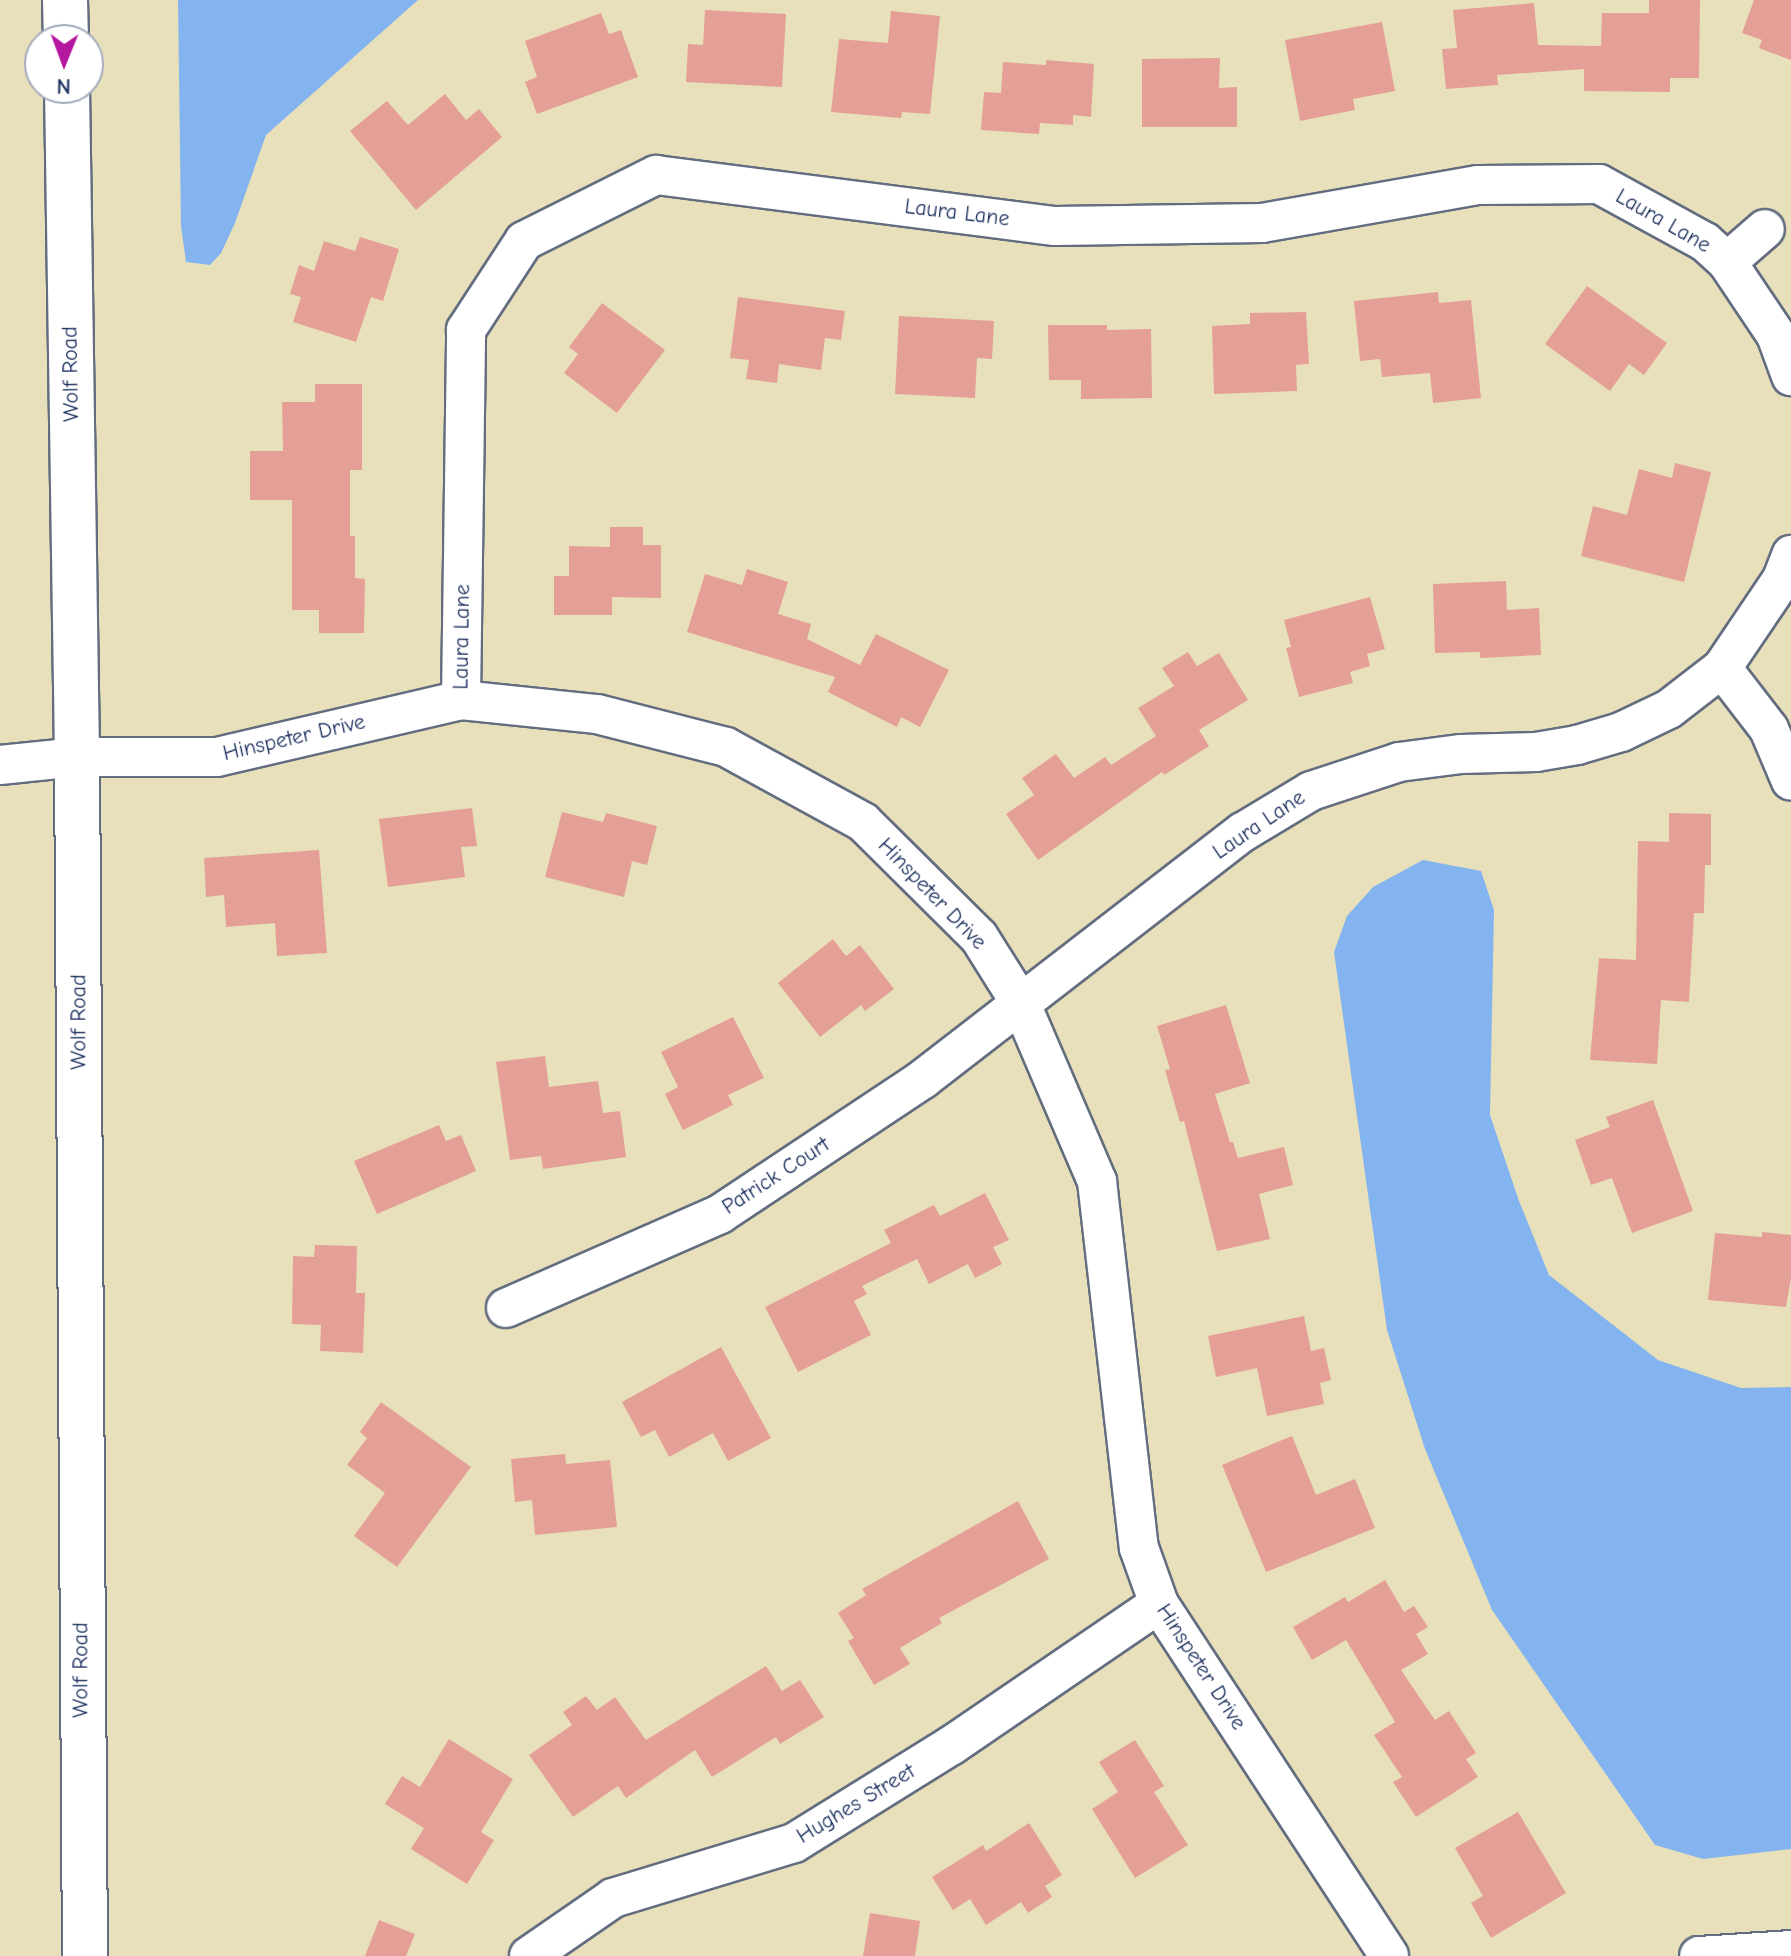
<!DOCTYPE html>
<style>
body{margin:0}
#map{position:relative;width:1791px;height:1956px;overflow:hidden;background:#e8e0bb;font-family:"Comic Neue",sans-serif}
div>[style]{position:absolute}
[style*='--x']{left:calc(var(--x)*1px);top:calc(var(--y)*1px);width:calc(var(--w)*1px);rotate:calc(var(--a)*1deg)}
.water>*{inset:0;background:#84b4ef}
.building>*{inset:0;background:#e4a097}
.roads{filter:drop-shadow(2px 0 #636d7f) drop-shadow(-2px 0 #636d7f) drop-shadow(0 2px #636d7f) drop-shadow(0 -2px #636d7f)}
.minor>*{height:38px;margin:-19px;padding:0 19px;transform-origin:19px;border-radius:19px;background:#fff}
.secondary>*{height:44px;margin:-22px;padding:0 22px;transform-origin:22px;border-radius:22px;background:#fff}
span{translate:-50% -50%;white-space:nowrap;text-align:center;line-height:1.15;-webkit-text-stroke:6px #fff;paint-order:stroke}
.street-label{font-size:22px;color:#1b2f5e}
.north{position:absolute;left:24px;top:24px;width:80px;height:80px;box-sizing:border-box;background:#fff;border:2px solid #a4acbf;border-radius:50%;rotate:181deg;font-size:22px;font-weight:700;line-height:32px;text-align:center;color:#1b2f5e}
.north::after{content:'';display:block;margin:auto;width:28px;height:36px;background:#b5179e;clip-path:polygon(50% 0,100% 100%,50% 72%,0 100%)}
</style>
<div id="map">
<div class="water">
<i style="clip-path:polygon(178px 0,418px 0,266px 135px,235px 223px,221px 253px,210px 265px,186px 262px,181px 226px)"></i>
<i style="clip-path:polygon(1423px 860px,1481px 871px,1494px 910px,1490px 1115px,1519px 1201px,1549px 1275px,1658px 1360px,1741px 1388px,1791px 1387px,1791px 1849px,1703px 1859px,1655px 1845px,1492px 1610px,1425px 1449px,1387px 1330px,1334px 952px,1347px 916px,1373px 887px)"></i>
</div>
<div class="building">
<i style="clip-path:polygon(1649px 0,1700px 0,1699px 78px,1670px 78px,1670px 92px,1584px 91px,1584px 69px,1497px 75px,1498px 85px,1446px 89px,1442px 49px,1457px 48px,1453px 10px,1534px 3px,1538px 45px,1601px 46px,1602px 13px,1649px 13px)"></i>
<i style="clip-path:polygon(1754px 0,1791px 0,1791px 60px,1759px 48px,1762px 40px,1742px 33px)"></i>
<i style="clip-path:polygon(705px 10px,786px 14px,782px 87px,686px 82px,688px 44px,703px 45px)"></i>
<i style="clip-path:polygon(891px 11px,940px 16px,930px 114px,902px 112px,901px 118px,831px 112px,839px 39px,888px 43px)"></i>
<i style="clip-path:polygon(601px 13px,609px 34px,621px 30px,638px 77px,537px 114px,525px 82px,537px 77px,525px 41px)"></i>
<i style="clip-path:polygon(1382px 22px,1395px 91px,1353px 99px,1355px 110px,1300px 121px,1285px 40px)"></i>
<i style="clip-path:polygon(1220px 58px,1219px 88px,1237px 87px,1237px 127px,1142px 127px,1142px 59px)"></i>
<i style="clip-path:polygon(1046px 60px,1094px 64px,1091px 117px,1073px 115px,1073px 125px,1040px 123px,1039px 134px,981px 130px,984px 92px,1001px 93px,1003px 62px,1046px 65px)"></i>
<i style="clip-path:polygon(445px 94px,466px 120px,479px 109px,502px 137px,416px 210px,350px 131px,387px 101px,408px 125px)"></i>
<i style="clip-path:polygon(360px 237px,399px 249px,383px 301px,371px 297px,356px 342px,293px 322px,301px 297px,290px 294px,299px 265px,314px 271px,324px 241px,355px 251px)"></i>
<i style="clip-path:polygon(1587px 286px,1667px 343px,1644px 375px,1629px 364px,1610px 391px,1545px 344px)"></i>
<i style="clip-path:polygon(1438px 292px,1439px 303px,1471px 300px,1481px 398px,1433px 403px,1430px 373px,1382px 377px,1380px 359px,1360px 361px,1354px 301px)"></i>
<i style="clip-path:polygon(738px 297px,845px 311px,841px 340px,825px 338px,821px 370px,779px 364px,777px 383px,746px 379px,749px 360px,730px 358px)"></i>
<i style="clip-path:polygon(602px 303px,665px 350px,617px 413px,564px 373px,578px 354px,569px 347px)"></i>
<i style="clip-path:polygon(1306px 312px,1309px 364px,1296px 365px,1297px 391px,1214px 394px,1212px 326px,1250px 324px,1250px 313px)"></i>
<i style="clip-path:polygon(899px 316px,994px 321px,992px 359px,977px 358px,975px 398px,895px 394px)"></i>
<i style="clip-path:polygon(1048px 325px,1107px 325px,1107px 330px,1151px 329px,1152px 398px,1081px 399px,1081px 380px,1049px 380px)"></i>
<i style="clip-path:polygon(315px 384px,362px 384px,362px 470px,350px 470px,350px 536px,355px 536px,355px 578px,365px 579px,364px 633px,319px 633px,319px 610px,292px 610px,292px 500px,250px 500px,250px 451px,283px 451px,282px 402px,315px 402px)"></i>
<i style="clip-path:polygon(1675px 463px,1711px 472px,1684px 582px,1581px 556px,1593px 506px,1627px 515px,1639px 469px,1672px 478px)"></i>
<i style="clip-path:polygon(610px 527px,643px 527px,643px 545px,661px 545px,661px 598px,612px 597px,612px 615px,554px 615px,554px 576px,569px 576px,569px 546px,610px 547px)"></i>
<i style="clip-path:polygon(747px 569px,788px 582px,778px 614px,811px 624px,807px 639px,860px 665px,876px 634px,949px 670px,920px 727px,901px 717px,897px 727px,828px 692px,835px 677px,687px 632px,705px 574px,742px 585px)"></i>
<i style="clip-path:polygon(1506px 581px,1507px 610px,1539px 608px,1541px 655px,1480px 658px,1480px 652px,1435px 653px,1433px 584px)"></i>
<i style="clip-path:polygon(1370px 597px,1385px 649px,1367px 654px,1370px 666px,1350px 672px,1353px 683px,1299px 697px,1286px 648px,1291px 647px,1284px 620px)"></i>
<i style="clip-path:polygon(1188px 652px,1197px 666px,1219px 653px,1248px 700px,1199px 730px,1209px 746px,1164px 775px,1162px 772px,1038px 860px,1006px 814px,1034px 795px,1022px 778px,1056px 754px,1074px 778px,1105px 757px,1111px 765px,1156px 736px,1138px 708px,1174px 686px,1162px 668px)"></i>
<i style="clip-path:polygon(472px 808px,477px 846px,461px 847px,465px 877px,388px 887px,379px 819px)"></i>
<i style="clip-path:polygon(562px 812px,603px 822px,606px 813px,657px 826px,647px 865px,632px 861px,624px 897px,545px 877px)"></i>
<i style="clip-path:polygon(1669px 813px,1711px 814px,1711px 865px,1705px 865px,1704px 913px,1694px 913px,1689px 1002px,1661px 1000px,1657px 1064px,1590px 1060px,1599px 958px,1636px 960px,1638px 841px,1669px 842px)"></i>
<i style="clip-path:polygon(319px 850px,327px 953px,277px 956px,275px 923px,226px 927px,224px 895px,206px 897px,204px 858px)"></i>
<i style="clip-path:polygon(833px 939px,846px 956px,860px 945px,894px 989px,865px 1011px,861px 1005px,820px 1037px,778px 983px)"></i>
<i style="clip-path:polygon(1226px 1005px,1250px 1083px,1215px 1094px,1230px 1142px,1233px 1142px,1238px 1158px,1284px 1147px,1293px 1185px,1259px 1194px,1270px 1239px,1217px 1251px,1184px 1121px,1180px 1122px,1165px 1070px,1170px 1069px,1157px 1026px)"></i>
<i style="clip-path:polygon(733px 1017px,764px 1078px,728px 1095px,733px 1105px,683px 1130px,665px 1094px,678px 1087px,661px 1052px)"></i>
<i style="clip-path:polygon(545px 1056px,549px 1087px,598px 1081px,603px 1113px,620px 1111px,626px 1157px,543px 1169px,541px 1156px,510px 1160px,496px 1062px)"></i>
<i style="clip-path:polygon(1653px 1100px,1693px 1211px,1632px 1233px,1612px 1178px,1591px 1185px,1575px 1140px,1610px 1127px,1606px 1117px)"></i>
<i style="clip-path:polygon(439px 1125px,446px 1141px,461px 1135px,476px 1171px,377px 1214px,354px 1161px)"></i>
<i style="clip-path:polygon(985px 1193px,1009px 1240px,993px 1247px,1002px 1264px,975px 1278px,968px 1264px,929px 1284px,917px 1259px,862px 1286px,867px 1294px,854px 1301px,871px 1335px,798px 1372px,765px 1307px,891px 1243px,884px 1230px,934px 1205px,940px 1216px)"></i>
<i style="clip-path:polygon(1762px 1232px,1791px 1235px,1791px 1278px,1786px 1307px,1708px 1300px,1715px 1233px,1762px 1237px)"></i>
<i style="clip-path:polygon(315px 1245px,357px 1246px,356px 1293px,365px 1293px,363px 1353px,320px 1351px,321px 1325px,292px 1324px,293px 1256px,314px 1257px)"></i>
<i style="clip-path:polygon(1304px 1316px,1311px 1351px,1324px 1348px,1331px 1380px,1320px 1383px,1324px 1404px,1267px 1416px,1257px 1368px,1216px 1377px,1208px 1336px)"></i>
<i style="clip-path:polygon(721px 1347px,771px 1438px,728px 1461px,713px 1433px,669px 1457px,655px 1430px,641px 1437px,622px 1402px)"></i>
<i style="clip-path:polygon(381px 1402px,471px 1467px,397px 1567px,354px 1536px,385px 1493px,347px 1465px,367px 1438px,360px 1432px)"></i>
<i style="clip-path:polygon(1292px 1436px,1316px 1495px,1355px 1479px,1375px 1528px,1266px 1572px,1222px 1465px)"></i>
<i style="clip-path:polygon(565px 1454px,566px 1464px,610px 1460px,617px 1527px,535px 1535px,532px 1500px,515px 1502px,511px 1459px)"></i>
<i style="clip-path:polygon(1018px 1501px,1049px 1559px,939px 1618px,942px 1623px,900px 1648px,910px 1664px,874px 1685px,848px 1641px,854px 1638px,838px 1613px,866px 1595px,862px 1589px)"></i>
<i style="clip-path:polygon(1385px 1580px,1404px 1612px,1414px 1606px,1428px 1627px,1416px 1634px,1428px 1654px,1401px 1670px,1435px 1720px,1449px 1711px,1476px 1753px,1466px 1759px,1478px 1777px,1416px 1817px,1393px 1782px,1402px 1777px,1374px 1735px,1395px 1722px,1346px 1640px,1312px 1660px,1293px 1627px,1345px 1597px,1348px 1602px)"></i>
<i style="clip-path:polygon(766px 1666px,782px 1691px,800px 1680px,824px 1717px,780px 1744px,776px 1737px,712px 1777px,695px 1750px,626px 1798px,618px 1786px,573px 1817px,529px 1755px,572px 1725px,563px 1712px,586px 1696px,597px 1710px,615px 1697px,646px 1740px)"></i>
<i style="clip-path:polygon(449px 1739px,513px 1779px,481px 1832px,494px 1840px,467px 1884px,411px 1849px,424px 1828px,385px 1804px,402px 1776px,420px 1787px)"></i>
<i style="clip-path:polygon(1135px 1740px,1164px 1786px,1154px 1792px,1188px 1845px,1135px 1878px,1092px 1809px,1118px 1792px,1099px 1762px)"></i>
<i style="clip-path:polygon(1518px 1812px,1566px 1893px,1491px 1938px,1471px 1903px,1483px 1896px,1455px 1848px)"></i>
<i style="clip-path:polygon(1029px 1823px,1062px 1875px,1045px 1886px,1052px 1897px,1028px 1913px,1021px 1902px,986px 1925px,970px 1899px,953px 1910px,932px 1877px,983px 1845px,986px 1851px)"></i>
<i style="clip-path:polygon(870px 1913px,920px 1921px,915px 1956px,863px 1956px)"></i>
<i style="clip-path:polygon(379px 1920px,415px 1934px,406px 1956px,365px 1956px)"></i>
</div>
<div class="roads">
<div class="minor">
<i style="--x:1727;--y:262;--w:50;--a:-41"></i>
<i style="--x:1722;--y:668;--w:77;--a:52.4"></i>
<i style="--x:1769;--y:729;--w:56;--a:67.1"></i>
<i style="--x:461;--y:700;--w:370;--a:-89.2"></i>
<i style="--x:466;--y:330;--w:106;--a:-56.9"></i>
<i style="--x:524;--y:241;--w:148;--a:-26.6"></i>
<i style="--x:656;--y:175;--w:402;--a:7.3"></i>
<i style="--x:1055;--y:226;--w:207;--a:-0.8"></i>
<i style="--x:1262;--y:223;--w:219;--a:-10"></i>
<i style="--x:1478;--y:185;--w:121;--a:-0.5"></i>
<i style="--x:1599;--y:184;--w:121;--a:28.7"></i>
<i style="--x:1705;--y:242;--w:30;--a:42"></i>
<i style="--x:1727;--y:262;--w:88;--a:56.1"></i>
<i style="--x:1776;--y:335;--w:44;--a:69.9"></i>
<i style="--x:0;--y:765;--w:77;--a:-5.9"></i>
<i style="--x:77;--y:757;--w:140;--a:0"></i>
<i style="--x:217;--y:757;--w:251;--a:-13.1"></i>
<i style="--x:461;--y:700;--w:137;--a:5.9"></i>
<i style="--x:597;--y:714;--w:133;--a:14.3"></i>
<i style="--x:726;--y:747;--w:156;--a:28.7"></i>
<i style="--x:863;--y:822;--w:163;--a:44.8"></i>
<i style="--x:979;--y:937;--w:79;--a:57.9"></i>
<i style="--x:1021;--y:1004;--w:193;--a:66.8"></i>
<i style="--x:1097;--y:1181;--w:369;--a:83.5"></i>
<i style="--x:1139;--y:1548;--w:59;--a:70.3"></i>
<i style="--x:1159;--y:1604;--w:420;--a:56.8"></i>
<i style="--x:506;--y:1308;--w:234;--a:-23.7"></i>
<i style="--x:720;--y:1214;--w:244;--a:-33.6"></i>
<i style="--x:923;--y:1079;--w:404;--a:-37.7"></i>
<i style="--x:1243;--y:832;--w:79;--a:-31.1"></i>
<i style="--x:1311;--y:791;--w:93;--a:-18.2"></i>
<i style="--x:1399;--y:762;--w:63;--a:-7.4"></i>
<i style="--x:1461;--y:754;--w:75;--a:-1.5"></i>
<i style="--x:1536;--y:752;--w:42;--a:-9.7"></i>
<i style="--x:1577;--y:745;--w:46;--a:-16.5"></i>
<i style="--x:1621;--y:732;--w:53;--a:-25.6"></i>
<i style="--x:1669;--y:709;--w:67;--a:-37.7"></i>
<i style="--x:1722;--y:668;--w:107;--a:-56"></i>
<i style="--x:1782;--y:579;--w:26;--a:-69"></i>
<i style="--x:529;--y:1956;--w:102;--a:-34.6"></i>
<i style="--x:613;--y:1898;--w:189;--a:-16.9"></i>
<i style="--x:794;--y:1843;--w:186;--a:-31.8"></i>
<i style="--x:952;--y:1745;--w:250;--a:-34.3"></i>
<i style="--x:1699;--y:1956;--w:92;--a:-3.7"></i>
</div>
<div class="secondary">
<i style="--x:65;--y:0;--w:40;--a:88.6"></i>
<i style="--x:67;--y:88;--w:669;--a:89.14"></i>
<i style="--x:77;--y:757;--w:1199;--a:89.62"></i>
</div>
</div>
<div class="street-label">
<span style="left:957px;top:213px;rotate:7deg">Laura Lane</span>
<span style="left:1663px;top:221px;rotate:30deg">Laura Lane</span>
<span style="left:71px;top:374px;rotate:-91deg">Wolf Road</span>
<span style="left:462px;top:637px;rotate:-89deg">Laura Lane</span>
<span style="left:294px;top:738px;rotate:-13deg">Hinspeter Drive</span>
<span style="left:1259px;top:825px;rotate:-34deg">Laura Lane</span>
<span style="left:932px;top:894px;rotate:46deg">Hinspeter Drive</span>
<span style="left:79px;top:1022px;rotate:-90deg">Wolf Road</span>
<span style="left:776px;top:1176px;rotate:-33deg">Patrick Court</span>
<span style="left:1201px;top:1667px;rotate:57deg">Hinspeter Drive</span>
<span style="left:81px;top:1670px;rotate:-90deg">Wolf Road</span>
<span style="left:856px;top:1804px;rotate:-31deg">Hughes Street</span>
</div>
<div class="north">N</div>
</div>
